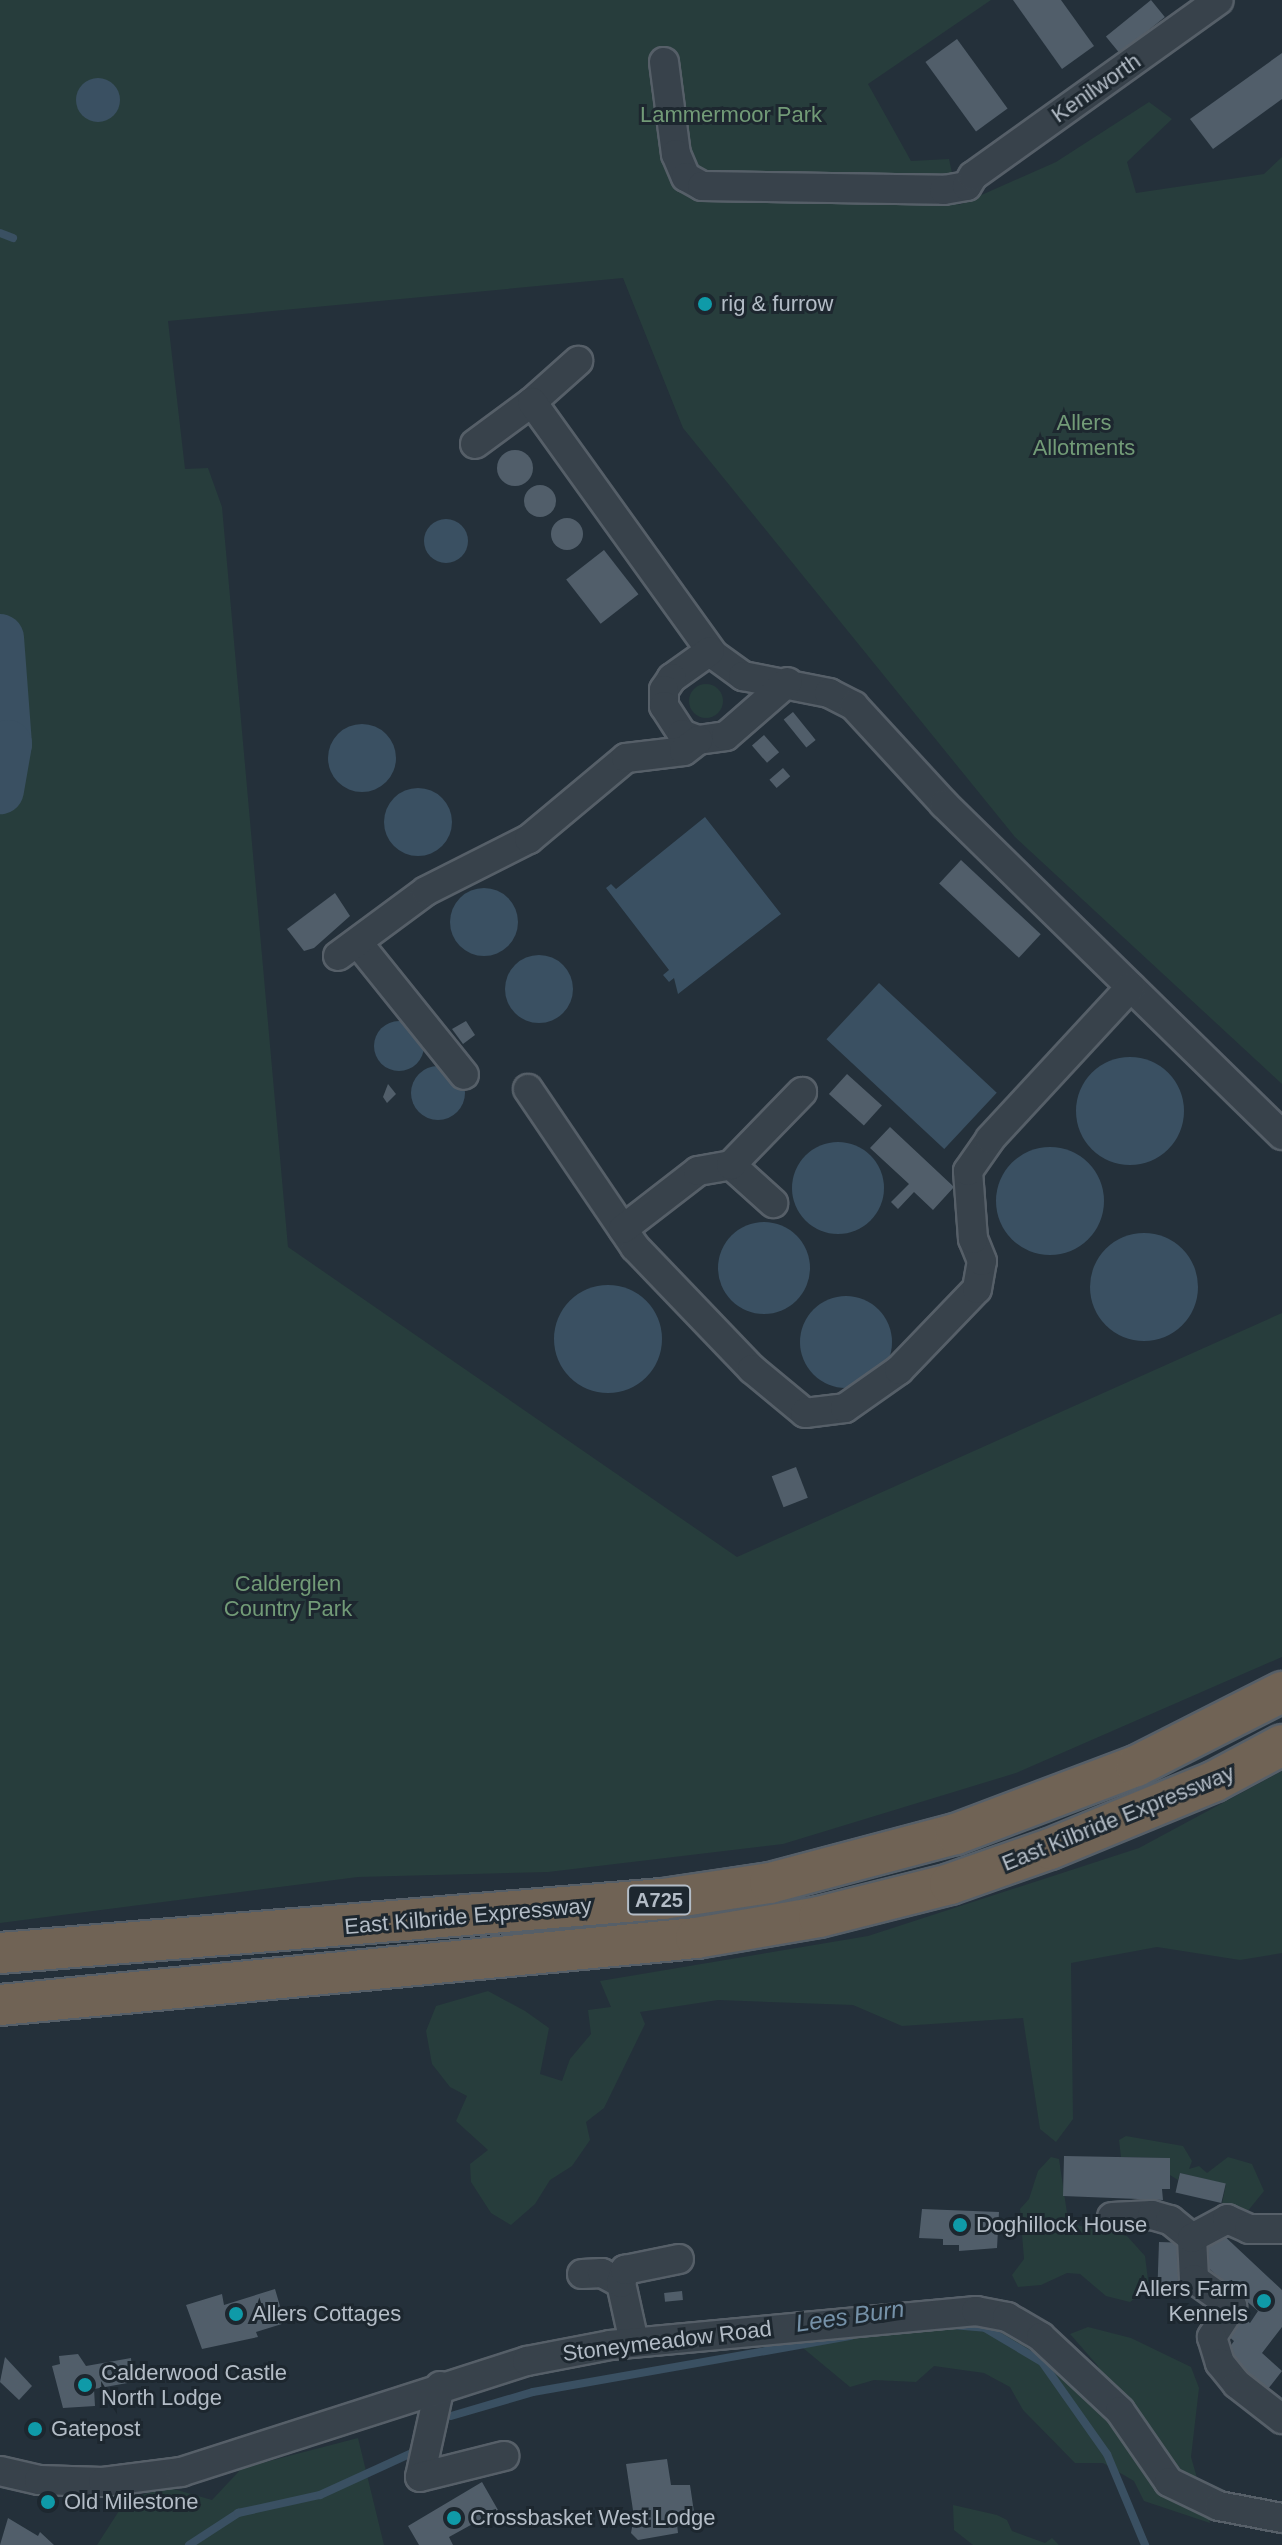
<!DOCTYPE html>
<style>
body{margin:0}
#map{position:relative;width:1282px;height:2545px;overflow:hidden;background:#24303a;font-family:Helvetica,sans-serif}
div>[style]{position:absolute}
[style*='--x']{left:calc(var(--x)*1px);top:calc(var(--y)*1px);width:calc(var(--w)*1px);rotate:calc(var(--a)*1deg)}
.green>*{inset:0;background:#273d3c}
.round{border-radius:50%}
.water>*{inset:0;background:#3a5062;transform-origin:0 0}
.stream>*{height:8px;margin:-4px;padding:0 4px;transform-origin:4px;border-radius:4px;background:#3a5062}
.river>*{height:48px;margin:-24px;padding:0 24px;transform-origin:24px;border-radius:24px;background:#3a5062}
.building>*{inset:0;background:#515e6a;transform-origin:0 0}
.roads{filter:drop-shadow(2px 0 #565f68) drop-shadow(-2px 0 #565f68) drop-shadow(0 2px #565f68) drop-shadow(0 -2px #565f68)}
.minor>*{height:28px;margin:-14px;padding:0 14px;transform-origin:14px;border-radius:14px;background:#38424b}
.highway>*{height:40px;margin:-20px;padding:0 20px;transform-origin:20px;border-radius:20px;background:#706355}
.dots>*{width:22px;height:22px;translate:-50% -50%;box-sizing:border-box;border:4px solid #1d272f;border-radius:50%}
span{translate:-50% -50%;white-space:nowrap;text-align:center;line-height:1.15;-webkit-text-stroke:6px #1d272f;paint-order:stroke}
.shield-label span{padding:2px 6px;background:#1d272f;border:2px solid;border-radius:6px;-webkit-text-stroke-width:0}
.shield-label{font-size:20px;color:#b3bcc6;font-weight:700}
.street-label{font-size:22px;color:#b3bcc6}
.park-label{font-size:22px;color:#729b77}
.poi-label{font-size:22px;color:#b3bcc6}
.left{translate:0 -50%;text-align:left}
.right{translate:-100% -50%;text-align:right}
.water-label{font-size:24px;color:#7591a8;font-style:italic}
</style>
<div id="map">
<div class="green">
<i style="clip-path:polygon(0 0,991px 0,868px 84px,911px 161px,949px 159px,959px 205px,1056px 162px,1149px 102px,1172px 119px,1127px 162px,1136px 193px,1264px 174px,1282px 157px,1282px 1084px,1015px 837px,683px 428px,623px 278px,168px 321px,185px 469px,208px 468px,222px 507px,288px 1247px,737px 1557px,1282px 1313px,1282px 1657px,1016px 1773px,783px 1844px,548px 1872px,358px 1877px,0 1923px)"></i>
<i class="round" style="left:689px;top:684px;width:34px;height:34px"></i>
<i style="clip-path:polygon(1282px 1771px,1282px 1953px,1240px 1960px,1157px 1947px,1071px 1963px,1073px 2119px,1056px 2142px,1040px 2129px,1023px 2018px,902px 2026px,853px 2005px,718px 2000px,640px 2012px,645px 2024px,604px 2108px,586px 2122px,590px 2140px,572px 2166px,550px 2180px,535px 2204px,511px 2225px,491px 2213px,471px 2182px,470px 2164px,488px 2150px,456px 2121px,467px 2096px,450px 2087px,432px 2064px,426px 2031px,436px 2006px,488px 1991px,525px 2011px,549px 2028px,540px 2074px,562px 2081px,570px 2059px,591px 2034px,588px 2010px,611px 2007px,600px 1981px,868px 1936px,1139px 1848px)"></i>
<i style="clip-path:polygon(1126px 2136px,1183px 2146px,1192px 2161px,1189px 2169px,1199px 2166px,1207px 2173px,1228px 2157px,1252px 2164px,1264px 2191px,1247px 2212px,1228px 2213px,1222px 2204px,1226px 2184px,1180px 2173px,1178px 2180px,1170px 2175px,1170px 2158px,1121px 2157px,1119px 2140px)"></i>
<i style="clip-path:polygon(1051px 2157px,1059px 2159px,1067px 2213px,1076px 2225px,1127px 2236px,1145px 2256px,1149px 2288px,1130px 2302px,1106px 2296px,1080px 2274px,1067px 2273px,1041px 2285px,1018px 2287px,1012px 2275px,1024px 2259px,1020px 2209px,1029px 2199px,1038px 2171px)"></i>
<i style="clip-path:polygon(944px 2319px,1008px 2333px,1086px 2392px,1102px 2386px,1098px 2366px,1070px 2334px,1088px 2327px,1131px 2338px,1191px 2367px,1199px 2388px,1191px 2457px,1210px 2523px,1144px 2501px,1134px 2481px,1103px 2463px,1075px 2463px,1023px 2410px,1010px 2387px,984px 2373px,934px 2366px,916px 2382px,874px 2380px,850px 2387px,803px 2348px,907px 2322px)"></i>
<i style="clip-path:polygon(358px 2438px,384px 2545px,97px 2545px,126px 2500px,167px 2487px,212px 2500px,242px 2468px)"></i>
<i style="clip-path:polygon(953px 2505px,997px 2515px,1007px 2520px,1012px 2531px,1045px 2543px,1052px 2538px,1059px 2545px,973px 2545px,954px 2530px)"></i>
</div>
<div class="water">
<i class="round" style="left:76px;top:78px;width:44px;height:44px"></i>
<i class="round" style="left:424px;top:519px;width:44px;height:44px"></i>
<i class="round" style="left:328px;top:724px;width:68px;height:68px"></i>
<i class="round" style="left:384px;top:788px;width:68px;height:68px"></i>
<i style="clip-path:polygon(705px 817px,781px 914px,678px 994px,674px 978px,669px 982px,663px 975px,669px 970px,606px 888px,611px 884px,616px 889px)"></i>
<i class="round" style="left:450px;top:888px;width:68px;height:68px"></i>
<i class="round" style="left:505px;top:955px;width:68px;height:68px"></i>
<i style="left:879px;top:983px;width:161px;height:77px;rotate:43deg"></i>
<i class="round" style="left:374px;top:1021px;width:50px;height:50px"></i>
<i class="round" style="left:1076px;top:1057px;width:108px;height:108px"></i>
<i class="round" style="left:411px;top:1066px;width:54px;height:54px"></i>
<i class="round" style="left:792px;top:1142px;width:92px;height:92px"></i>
<i class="round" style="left:996px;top:1147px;width:108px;height:108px"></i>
<i class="round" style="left:718px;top:1222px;width:92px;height:92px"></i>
<i class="round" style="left:1090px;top:1233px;width:108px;height:108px"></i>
<i class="round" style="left:554px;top:1285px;width:108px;height:108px"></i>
<i class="round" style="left:800px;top:1296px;width:92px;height:92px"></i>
</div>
<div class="stream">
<i style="--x:0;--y:233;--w:14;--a:21"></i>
<i style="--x:952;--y:2325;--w:33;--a:5"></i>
<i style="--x:985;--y:2328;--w:66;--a:30.8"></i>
<i style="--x:1042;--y:2362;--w:113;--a:54.8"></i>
<i style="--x:1107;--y:2454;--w:99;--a:67.3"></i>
<i style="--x:451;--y:2416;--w:85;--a:-16.3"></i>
<i style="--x:533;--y:2392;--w:323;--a:-10"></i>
<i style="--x:189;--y:2545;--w:59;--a:-33.1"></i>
<i style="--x:238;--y:2513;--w:84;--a:-12.4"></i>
<i style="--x:320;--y:2495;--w:103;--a:-24.6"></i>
</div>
<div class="river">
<i style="--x:0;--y:638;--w:106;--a:85.7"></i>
<i style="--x:8;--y:744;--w:47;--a:99.9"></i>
</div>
<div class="building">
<i style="clip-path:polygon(1013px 0,1061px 0,1094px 46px,1062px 69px)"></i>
<i style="left:1151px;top:0;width:22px;height:58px;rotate:51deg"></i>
<i style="left:957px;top:39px;width:86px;height:39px;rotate:54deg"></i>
<i style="clip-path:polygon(1282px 53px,1282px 99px,1213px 149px,1190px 119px)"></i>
<i class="round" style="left:497px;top:450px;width:36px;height:36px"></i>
<i class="round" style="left:524px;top:485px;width:32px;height:32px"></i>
<i class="round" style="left:551px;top:518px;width:32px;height:32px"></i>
<i style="left:604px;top:550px;width:56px;height:48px;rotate:52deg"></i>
<i style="left:793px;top:712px;width:36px;height:12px;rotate:51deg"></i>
<i style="left:764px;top:735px;width:23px;height:16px;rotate:49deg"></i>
<i style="left:783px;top:768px;width:11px;height:18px;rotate:49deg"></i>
<i style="left:961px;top:860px;width:109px;height:32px;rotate:43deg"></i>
<i style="clip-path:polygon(335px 893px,350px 916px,314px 948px,304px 951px,287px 929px)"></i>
<i style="clip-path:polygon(466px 1021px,475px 1035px,463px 1044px,452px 1029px)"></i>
<i style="left:847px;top:1074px;width:47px;height:27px;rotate:42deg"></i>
<i style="clip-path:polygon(388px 1084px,396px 1094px,387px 1103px,383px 1097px)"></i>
<i style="clip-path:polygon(890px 1127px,954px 1187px,933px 1210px,914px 1192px,898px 1209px,891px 1202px,909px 1184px,870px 1148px)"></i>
<i style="left:796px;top:1467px;width:33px;height:26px;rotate:69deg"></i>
<i style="clip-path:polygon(1064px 2156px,1170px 2158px,1170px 2189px,1162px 2189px,1163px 2200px,1063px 2196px)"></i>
<i style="left:1180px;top:2173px;width:47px;height:20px;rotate:13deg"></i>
<i style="clip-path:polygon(922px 2209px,999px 2212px,997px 2248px,959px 2251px,959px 2245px,943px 2245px,943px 2239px,919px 2238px)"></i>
<i style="clip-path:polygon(1219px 2231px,1282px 2290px,1282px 2327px,1262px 2353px,1282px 2371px,1268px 2389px,1225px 2354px,1234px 2341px,1227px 2335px,1241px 2316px,1250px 2323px,1258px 2311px,1198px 2259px)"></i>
<i style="left:1159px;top:2242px;width:24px;height:46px;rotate:2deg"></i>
<i style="clip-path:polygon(275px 2289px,285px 2323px,256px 2332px,258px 2337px,202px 2349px,186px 2305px,222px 2294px,224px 2305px)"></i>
<i style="left:682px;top:2291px;width:9px;height:18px;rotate:84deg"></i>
<i style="clip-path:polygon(78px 2354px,86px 2366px,131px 2358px,133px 2382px,94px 2389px,95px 2406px,63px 2408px,52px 2366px,60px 2364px,59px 2356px)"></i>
<i style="clip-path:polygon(5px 2357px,32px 2386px,19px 2400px,0 2382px)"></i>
<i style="clip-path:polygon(667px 2459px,671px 2485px,690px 2485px,694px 2512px,676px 2515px,678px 2533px,638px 2540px,631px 2533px,634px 2517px,626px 2464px)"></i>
<i style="clip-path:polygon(482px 2482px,498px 2510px,449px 2537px,453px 2545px,419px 2545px,408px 2526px)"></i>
<i style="clip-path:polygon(8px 2518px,38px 2536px,40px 2532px,54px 2545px,0 2545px)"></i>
</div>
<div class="roads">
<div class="minor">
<i style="--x:664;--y:62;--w:93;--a:82.6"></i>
<i style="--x:676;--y:154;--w:25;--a:67"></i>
<i style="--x:686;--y:177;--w:18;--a:29"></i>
<i style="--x:702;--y:186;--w:242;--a:0.9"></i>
<i style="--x:944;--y:190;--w:23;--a:-10"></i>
<i style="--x:967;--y:186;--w:12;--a:-59"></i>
<i style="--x:973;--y:176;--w:302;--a:-35.6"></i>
<i style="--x:532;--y:402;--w:62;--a:-41.7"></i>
<i style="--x:475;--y:444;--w:71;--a:-36.4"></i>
<i style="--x:532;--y:402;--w:312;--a:54.3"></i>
<i style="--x:714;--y:655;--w:36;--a:36"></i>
<i style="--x:743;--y:676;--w:88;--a:11.2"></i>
<i style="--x:829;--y:693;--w:28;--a:27"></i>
<i style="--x:854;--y:706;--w:133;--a:47.4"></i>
<i style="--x:944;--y:804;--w:473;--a:44.4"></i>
<i style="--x:710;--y:651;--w:47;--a:144.6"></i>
<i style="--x:672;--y:678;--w:14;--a:124"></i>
<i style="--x:664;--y:690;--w:16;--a:90"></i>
<i style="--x:664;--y:706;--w:33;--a:57"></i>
<i style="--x:682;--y:734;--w:17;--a:21"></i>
<i style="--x:698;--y:740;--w:28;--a:-8"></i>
<i style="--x:726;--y:736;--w:82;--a:-41.1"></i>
<i style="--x:358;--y:943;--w:169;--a:51.2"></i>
<i style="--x:338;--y:956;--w:109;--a:-36.5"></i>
<i style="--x:426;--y:891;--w:115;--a:-26.8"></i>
<i style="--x:529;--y:839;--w:126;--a:-39.9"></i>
<i style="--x:626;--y:758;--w:58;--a:-6.9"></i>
<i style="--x:684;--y:751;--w:18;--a:-38"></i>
<i style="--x:528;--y:1089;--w:191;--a:55.9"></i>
<i style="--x:635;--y:1247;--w:169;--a:46.2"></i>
<i style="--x:752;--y:1369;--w:69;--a:39.7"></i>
<i style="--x:805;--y:1413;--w:40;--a:-7.1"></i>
<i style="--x:845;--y:1408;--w:66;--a:-35.1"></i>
<i style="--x:899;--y:1370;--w:112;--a:-46.1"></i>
<i style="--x:977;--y:1289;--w:28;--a:-80"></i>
<i style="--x:982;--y:1261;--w:24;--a:-112"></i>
<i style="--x:973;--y:1239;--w:68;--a:-94.2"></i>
<i style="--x:968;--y:1171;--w:39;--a:-55"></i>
<i style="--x:990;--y:1139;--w:207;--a:-47.2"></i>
<i style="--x:731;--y:1165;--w:57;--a:42.1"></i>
<i style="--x:623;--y:1229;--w:95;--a:-37.7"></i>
<i style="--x:698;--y:1171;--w:34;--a:-10"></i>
<i style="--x:731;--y:1165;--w:102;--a:-45.8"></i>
<i style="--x:1112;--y:2217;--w:40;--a:-2.9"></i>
<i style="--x:1152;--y:2215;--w:19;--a:16"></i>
<i style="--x:1170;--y:2220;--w:28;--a:39"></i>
<i style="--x:1192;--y:2238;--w:41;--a:87.2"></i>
<i style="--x:1194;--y:2279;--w:47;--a:35.4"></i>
<i style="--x:1232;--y:2306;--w:37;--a:123"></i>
<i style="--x:1212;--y:2337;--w:27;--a:73"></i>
<i style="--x:1220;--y:2363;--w:27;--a:51"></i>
<i style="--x:1237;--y:2384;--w:57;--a:37.9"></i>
<i style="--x:1192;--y:2238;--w:40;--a:-28"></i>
<i style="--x:1227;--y:2219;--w:24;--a:24"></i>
<i style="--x:1249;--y:2229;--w:33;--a:0"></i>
<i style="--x:582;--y:2274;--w:20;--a:-3"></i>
<i style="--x:602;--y:2273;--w:21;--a:28"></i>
<i style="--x:621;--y:2283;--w:60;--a:77.6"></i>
<i style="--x:621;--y:2283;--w:14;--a:-73"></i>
<i style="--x:625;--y:2270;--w:55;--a:-11.5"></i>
<i style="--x:440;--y:2386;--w:93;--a:102.4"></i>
<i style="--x:420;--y:2477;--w:87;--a:-14"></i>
<i style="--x:0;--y:2471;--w:40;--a:13"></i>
<i style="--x:39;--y:2480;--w:64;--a:1.8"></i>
<i style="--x:103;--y:2482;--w:79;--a:-7.3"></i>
<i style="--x:181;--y:2472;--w:363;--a:-17.8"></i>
<i style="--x:527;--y:2361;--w:85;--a:-10.9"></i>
<i style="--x:610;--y:2345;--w:368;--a:-5.3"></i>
<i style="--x:976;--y:2311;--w:32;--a:11"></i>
<i style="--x:1007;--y:2317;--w:39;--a:30"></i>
<i style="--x:1041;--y:2337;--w:108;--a:43.1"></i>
<i style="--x:1120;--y:2411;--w:86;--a:55.4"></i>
<i style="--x:1169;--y:2482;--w:55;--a:25.6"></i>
<i style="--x:1219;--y:2506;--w:64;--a:10.8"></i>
</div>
<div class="highway">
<i style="--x:0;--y:1953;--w:665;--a:-4.66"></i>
<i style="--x:663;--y:1899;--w:108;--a:-8.5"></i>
<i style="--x:770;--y:1883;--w:192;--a:-14.8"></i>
<i style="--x:956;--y:1834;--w:192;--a:-20.7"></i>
<i style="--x:1136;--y:1766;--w:164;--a:-26.9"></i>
<i style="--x:0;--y:2005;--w:699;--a:-5.5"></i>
<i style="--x:696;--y:1938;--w:125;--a:-9.7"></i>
<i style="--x:819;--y:1917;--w:135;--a:-14.1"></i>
<i style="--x:950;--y:1884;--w:106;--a:-19.3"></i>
<i style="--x:1050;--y:1849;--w:178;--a:-22.4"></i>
<i style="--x:1215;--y:1781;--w:76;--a:-28.2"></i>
</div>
</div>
<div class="dots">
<i style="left:705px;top:304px;background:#0f9aa8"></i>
<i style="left:960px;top:2225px;background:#0f9aa8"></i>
<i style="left:1264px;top:2301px;background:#0f9aa8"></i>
<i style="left:236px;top:2314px;background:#0f9aa8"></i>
<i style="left:85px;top:2385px;background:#0f9aa8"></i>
<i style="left:35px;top:2429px;background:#0f9aa8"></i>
<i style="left:48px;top:2502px;background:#0f9aa8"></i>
<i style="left:454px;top:2518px;background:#0f9aa8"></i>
</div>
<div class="shield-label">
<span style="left:659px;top:1900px">A725</span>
</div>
<div class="street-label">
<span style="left:1096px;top:88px;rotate:-35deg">Kenilworth</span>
<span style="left:1118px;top:1818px;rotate:-22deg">East Kilbride Expressway</span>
<span style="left:468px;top:1916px;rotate:-5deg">East Kilbride Expressway</span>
<span style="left:667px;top:2341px;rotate:-7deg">Stoneymeadow Road</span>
</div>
<div class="park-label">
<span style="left:731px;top:115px">Lammermoor Park</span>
<span style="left:1084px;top:435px">Allers<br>Allotments</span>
<span style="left:288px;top:1596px">Calderglen<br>Country Park</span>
</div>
<div class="poi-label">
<span class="left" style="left:721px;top:304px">rig &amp; furrow</span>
<span class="left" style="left:976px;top:2225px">Doghillock House</span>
<span class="right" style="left:1248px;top:2301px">Allers Farm<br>Kennels</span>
<span class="left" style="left:252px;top:2314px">Allers Cottages</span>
<span class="left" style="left:101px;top:2385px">Calderwood Castle<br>North Lodge</span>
<span class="left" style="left:51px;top:2429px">Gatepost</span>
<span class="left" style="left:64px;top:2502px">Old Milestone</span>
<span class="left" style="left:470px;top:2518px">Crossbasket West Lodge</span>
</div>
<div class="water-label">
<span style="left:850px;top:2316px;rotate:-8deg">Lees Burn</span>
</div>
</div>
